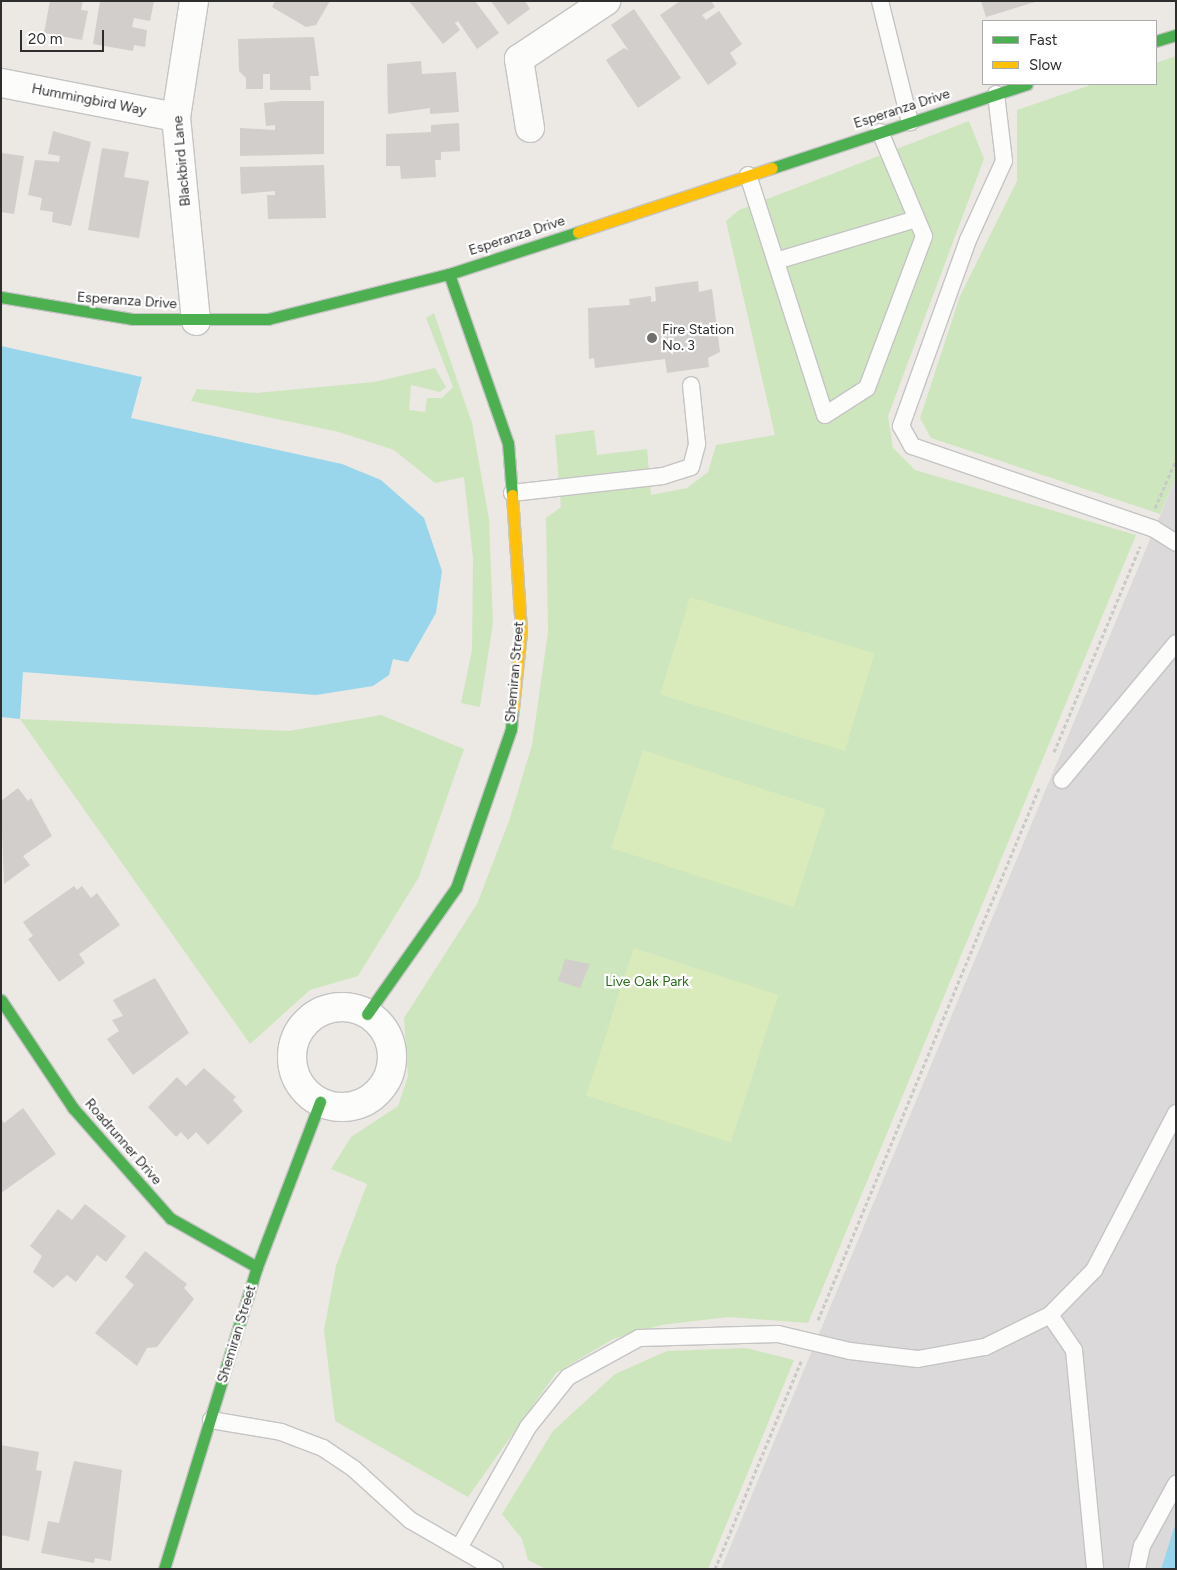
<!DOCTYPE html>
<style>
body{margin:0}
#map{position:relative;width:1177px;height:1570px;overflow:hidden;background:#ece8e4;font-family:Figtree,sans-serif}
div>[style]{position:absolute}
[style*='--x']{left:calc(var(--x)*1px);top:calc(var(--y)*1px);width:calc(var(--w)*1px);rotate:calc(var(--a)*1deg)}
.industrial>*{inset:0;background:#dcd9db}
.green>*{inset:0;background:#cee6be}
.pitch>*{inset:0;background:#d9eabb;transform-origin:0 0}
.water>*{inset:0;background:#99d6ec}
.building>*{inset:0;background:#d1cecb}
.path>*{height:3px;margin-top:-1.5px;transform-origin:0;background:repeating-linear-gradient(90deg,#c9c9c8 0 4px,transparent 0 6.5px)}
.roads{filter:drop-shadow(1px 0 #c5c4c5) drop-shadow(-1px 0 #c5c4c5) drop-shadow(0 1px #c5c4c5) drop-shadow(0 -1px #c5c4c5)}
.lane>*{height:16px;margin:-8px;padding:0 8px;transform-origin:8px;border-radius:8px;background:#fcfcfb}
.street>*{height:28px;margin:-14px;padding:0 14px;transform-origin:14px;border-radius:14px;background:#fcfcfb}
.street>.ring{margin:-14px;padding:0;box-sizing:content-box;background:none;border:28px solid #fcfcfb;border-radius:50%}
.fast>*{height:11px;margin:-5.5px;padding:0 5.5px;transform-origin:5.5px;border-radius:5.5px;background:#4caf50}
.slow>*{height:11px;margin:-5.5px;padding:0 5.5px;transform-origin:5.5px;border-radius:5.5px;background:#ffc107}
.dots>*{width:14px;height:14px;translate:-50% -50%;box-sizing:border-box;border:2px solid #fff;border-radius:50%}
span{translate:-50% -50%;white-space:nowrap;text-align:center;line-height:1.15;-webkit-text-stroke:4.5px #fff;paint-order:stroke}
.street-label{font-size:14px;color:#2e2e2e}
.poi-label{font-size:14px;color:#2e2e2e}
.left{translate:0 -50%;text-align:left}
.park-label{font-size:14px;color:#2c6e1b}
.frame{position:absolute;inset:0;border:2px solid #2e2e2e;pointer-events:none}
.legend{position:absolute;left:982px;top:20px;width:175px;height:65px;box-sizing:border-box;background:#fff;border:1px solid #ababab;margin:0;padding:6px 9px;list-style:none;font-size:15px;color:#2e2e2e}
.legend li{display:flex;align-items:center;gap:10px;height:25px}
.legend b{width:25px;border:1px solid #ababab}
.scale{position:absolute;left:20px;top:30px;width:84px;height:22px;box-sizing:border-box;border:2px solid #2e2e2e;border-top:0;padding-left:6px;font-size:15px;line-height:18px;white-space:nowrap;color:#2e2e2e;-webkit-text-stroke:4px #fff;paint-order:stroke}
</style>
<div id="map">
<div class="industrial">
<i style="clip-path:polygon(1176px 477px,1176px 1525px,1161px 1569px,721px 1569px)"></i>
</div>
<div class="green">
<i style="clip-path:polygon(1176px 56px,1176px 477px,1160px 514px,931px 438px,920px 418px,960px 296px,1017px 181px,1017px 110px,1093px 84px,1156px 84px,1156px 63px)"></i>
<i style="clip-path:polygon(969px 121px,984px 159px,888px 416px,893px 448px,915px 470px,1136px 535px,808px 1323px,729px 1317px,661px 1325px,613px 1339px,556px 1373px,468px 1497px,335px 1421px,324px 1330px,336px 1266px,367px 1184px,331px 1169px,351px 1137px,398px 1106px,408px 1076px,404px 1018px,477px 904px,509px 821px,532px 745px,548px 632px,546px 518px,561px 507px,555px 435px,594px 430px,597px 455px,647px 449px,651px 495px,687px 488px,708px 472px,716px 445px,775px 435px,726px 221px,739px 210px)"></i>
<i style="clip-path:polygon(434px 313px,472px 423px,489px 519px,493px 623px,480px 707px,461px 703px,472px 650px,473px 559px,464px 477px,435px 483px,394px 450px,339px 432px,191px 401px,197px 389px,256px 393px,374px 382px,435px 368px,446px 387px,440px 392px,411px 385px,409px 410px,425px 412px,427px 398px,442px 398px,453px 387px,426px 318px)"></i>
<i style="clip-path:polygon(381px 715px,464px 749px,419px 877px,358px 976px,310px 990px,250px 1044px,20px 719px,289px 731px)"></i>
<i style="clip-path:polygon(746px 1348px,794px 1360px,708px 1569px,546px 1569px,528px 1560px,522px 1539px,502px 1514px,553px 1431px,615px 1374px,667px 1351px)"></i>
</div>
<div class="pitch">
<i style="left:690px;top:597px;width:193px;height:102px;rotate:17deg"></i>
<i style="left:643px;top:750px;width:192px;height:103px;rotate:18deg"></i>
<i style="left:634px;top:948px;width:152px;height:155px;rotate:18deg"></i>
</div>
<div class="water">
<i style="clip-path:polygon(1px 346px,142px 377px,131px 418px,342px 464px,381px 480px,424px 518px,442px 571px,436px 613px,408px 662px,393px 659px,389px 675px,373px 686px,316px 695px,23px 672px,20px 719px,1px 717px)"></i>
<i style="clip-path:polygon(1176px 1525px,1176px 1569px,1161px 1569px,1174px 1528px)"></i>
</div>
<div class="building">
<i style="clip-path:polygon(50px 1px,83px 1px,81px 10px,88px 11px,82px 40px,44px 33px)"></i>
<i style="clip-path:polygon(100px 1px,154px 1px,150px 21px,134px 18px,132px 27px,147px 30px,145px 47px,134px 45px,133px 51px,93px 44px)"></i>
<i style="clip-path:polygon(275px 1px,330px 1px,316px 25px,306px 27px,272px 7px)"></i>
<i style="clip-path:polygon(409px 1px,475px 1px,499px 33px,477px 49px,458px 21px,455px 23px,460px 30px,443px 44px)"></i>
<i style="clip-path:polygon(491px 1px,525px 1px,530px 9px,508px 25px)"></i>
<i style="clip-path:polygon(680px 1px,711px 1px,715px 7px,702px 15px,706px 20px,719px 11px,742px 44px,730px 53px,737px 64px,708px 85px,660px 15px)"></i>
<i style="clip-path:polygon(981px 1px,1035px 1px,1035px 2px,986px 17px)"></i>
<i style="clip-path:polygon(634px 9px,681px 78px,638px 108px,606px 60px,624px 48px,629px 51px,611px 25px)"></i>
<i style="clip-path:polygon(314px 37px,319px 76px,310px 76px,311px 90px,270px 90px,270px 74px,263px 74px,263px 89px,246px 89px,246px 78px,239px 71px,238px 39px)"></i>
<i style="clip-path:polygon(421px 61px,422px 74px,456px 72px,459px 112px,430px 114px,430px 108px,388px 114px,387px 64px)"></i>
<i style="clip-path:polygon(283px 101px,324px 101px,324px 154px,240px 156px,240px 128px,275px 130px,275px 125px,266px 126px,264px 103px)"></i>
<i style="clip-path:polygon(459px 123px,460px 151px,441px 152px,441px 160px,435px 160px,436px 177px,401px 179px,400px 166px,386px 166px,386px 134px,431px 132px,431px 125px)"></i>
<i style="clip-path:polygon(53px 131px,91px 142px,71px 226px,52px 222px,53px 212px,40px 210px,42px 198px,28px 195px,35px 160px,59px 162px,60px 156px,48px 154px)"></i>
<i style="clip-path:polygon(102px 148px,129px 152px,124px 177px,149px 181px,139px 238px,88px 230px)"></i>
<i style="clip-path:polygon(1px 153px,24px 156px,14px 214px,1px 212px)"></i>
<i style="clip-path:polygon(324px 165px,326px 218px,268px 219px,267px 195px,275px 195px,275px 191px,241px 194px,240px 167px)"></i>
<i style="clip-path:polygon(698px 281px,699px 292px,712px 289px,720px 352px,708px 358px,709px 367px,667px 373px,665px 359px,595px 368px,594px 358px,589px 359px,588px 308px,630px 305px,629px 299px,651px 296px,651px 302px,656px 301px,655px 287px)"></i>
<i style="clip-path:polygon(18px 788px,28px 801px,31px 798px,52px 836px,23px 856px,30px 865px,4px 884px,1px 801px)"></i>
<i style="clip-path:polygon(74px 886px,77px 890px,82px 886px,91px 898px,97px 893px,120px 925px,79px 954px,85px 963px,59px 982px,28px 939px,33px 936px,23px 922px)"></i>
<i style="clip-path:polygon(565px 959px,590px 964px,580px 988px,558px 981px)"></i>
<i style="clip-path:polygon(155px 978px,189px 1033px,133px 1075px,107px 1039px,119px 1031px,112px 1020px,123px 1016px,113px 1000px)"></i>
<i style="clip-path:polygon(204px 1068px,236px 1097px,233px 1100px,243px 1111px,208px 1145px,196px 1132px,188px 1140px,181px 1132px,176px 1137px,148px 1107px,177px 1077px,186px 1086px)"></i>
<i style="clip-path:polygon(23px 1108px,56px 1154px,1px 1193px,1px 1119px,4px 1123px)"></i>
<i style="clip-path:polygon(85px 1204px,126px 1236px,106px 1262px,97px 1255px,76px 1282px,67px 1275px,53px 1288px,33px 1272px,42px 1256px,30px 1246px,58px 1209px,72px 1220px)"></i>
<i style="clip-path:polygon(145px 1251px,187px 1284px,184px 1288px,194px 1299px,157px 1347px,147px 1348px,137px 1366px,95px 1333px,134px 1285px,125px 1277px)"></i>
<i style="clip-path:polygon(1px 1445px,39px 1452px,36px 1470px,42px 1471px,29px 1541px,1px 1535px)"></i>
<i style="clip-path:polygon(74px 1461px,122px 1470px,111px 1561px,95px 1558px,94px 1563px,41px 1553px,48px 1521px,59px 1523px)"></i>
</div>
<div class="path">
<i style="--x:1155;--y:508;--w:52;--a:-66.4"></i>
<i style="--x:1054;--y:752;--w:223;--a:-67.3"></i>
<i style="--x:818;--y:1320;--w:578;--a:-67.43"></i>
<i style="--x:715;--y:1569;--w:225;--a:-67.5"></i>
</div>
<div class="roads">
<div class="lane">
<i style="--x:880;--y:1;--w:125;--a:76.1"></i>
<i style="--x:996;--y:94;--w:67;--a:83.2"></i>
<i style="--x:1004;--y:161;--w:87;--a:114.5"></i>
<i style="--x:968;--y:240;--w:198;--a:109.8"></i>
<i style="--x:901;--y:426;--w:23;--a:61"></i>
<i style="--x:912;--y:446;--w:256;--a:18.9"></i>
<i style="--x:1154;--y:529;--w:26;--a:32"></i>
<i style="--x:748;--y:175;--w:252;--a:72.2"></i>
<i style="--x:825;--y:415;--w:50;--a:-32.7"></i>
<i style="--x:867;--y:388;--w:162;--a:-69.4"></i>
<i style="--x:924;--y:236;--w:113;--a:-112.9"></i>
<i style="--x:776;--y:261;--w:146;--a:-16.7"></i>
<i style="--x:512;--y:493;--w:152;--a:-6.4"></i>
<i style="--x:663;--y:476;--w:29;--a:-18"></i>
<i style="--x:691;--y:467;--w:24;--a:-75"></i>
<i style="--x:697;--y:444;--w:59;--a:-95.8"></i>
<i style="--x:1062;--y:780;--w:178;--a:-50.2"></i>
<i style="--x:1050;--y:1315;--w:42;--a:55.6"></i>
<i style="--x:1074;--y:1350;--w:220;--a:84.5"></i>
<i style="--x:211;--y:1420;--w:71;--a:9.7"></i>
<i style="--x:281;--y:1432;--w:45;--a:20.9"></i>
<i style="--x:323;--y:1448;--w:37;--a:34"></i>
<i style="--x:354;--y:1469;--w:76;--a:42.3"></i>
<i style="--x:410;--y:1520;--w:98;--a:30"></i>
<i style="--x:459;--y:1548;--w:139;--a:-60.3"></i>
<i style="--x:528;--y:1427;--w:64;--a:-51.3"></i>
<i style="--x:568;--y:1377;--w:81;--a:-28.8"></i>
<i style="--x:639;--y:1338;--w:139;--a:-1.6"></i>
<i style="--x:778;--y:1334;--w:74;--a:13.3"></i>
<i style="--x:850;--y:1351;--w:68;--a:6.7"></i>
<i style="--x:918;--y:1359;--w:68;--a:-10.2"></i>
<i style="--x:985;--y:1347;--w:72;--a:-26.2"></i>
<i style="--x:1050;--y:1315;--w:63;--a:-45.6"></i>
<i style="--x:1094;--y:1270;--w:177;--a:-62.4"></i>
<i style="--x:1137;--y:1569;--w:24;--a:-78"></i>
<i style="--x:1142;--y:1546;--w:71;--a:-61.3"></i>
</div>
<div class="street">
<i style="--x:194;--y:1;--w:117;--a:98.8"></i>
<i style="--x:176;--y:117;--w:205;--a:84.4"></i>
<i style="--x:1;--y:83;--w:178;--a:11"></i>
<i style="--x:530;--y:128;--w:70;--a:-99.1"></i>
<i style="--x:519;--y:59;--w:105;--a:-33.7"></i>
<i class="ring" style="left:292px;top:1007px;width:72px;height:72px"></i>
</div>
<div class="fast">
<i style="--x:1156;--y:41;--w:21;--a:-17"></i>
<i style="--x:772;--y:168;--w:268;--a:-18.2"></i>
<i style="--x:449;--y:274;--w:179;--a:70.8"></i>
<i style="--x:508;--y:443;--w:52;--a:85.6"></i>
<i style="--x:1;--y:297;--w:134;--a:9.5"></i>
<i style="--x:133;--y:319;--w:135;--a:0"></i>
<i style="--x:268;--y:319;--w:187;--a:-14"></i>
<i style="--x:449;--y:274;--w:136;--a:-18"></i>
<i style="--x:1;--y:1000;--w:130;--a:56.3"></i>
<i style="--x:73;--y:1108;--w:147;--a:48.6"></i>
<i style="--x:170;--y:1218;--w:100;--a:29.4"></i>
<i style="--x:367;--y:1014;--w:154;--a:-54.8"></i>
<i style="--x:456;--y:888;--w:168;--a:-70.9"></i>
<i style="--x:511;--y:729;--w:21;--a:-85"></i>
<i style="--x:164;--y:1569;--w:316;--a:-72.9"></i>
<i style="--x:257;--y:1267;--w:177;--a:-69.1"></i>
</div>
<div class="slow">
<i style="--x:578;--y:232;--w:204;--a:-18.3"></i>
<i style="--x:512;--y:495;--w:137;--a:86.2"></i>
<i style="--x:521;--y:632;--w:76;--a:96"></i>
</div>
</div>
<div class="dots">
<i style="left:652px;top:338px;background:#706f6e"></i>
</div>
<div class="street-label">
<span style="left:89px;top:100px;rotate:11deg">Hummingbird Way</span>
<span style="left:902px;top:109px;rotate:-18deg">Esperanza Drive</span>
<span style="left:182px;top:161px;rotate:-95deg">Blackbird Lane</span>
<span style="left:517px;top:236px;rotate:-18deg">Esperanza Drive</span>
<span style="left:127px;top:301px;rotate:4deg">Esperanza Drive</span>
<span style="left:515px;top:672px;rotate:-85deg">Shemiran Street</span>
<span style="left:123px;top:1142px;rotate:49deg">Roadrunner Drive</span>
<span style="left:237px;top:1334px;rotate:-73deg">Shemiran Street</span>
</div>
<div class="poi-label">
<span class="left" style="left:662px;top:338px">Fire Station<br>No. 3</span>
</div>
<div class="park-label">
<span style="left:647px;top:982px">Live Oak Park</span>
</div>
<div class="frame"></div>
<ul class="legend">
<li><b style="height:6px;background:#4caf50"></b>Fast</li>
<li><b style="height:6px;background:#ffc107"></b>Slow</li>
</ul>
<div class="scale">20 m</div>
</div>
